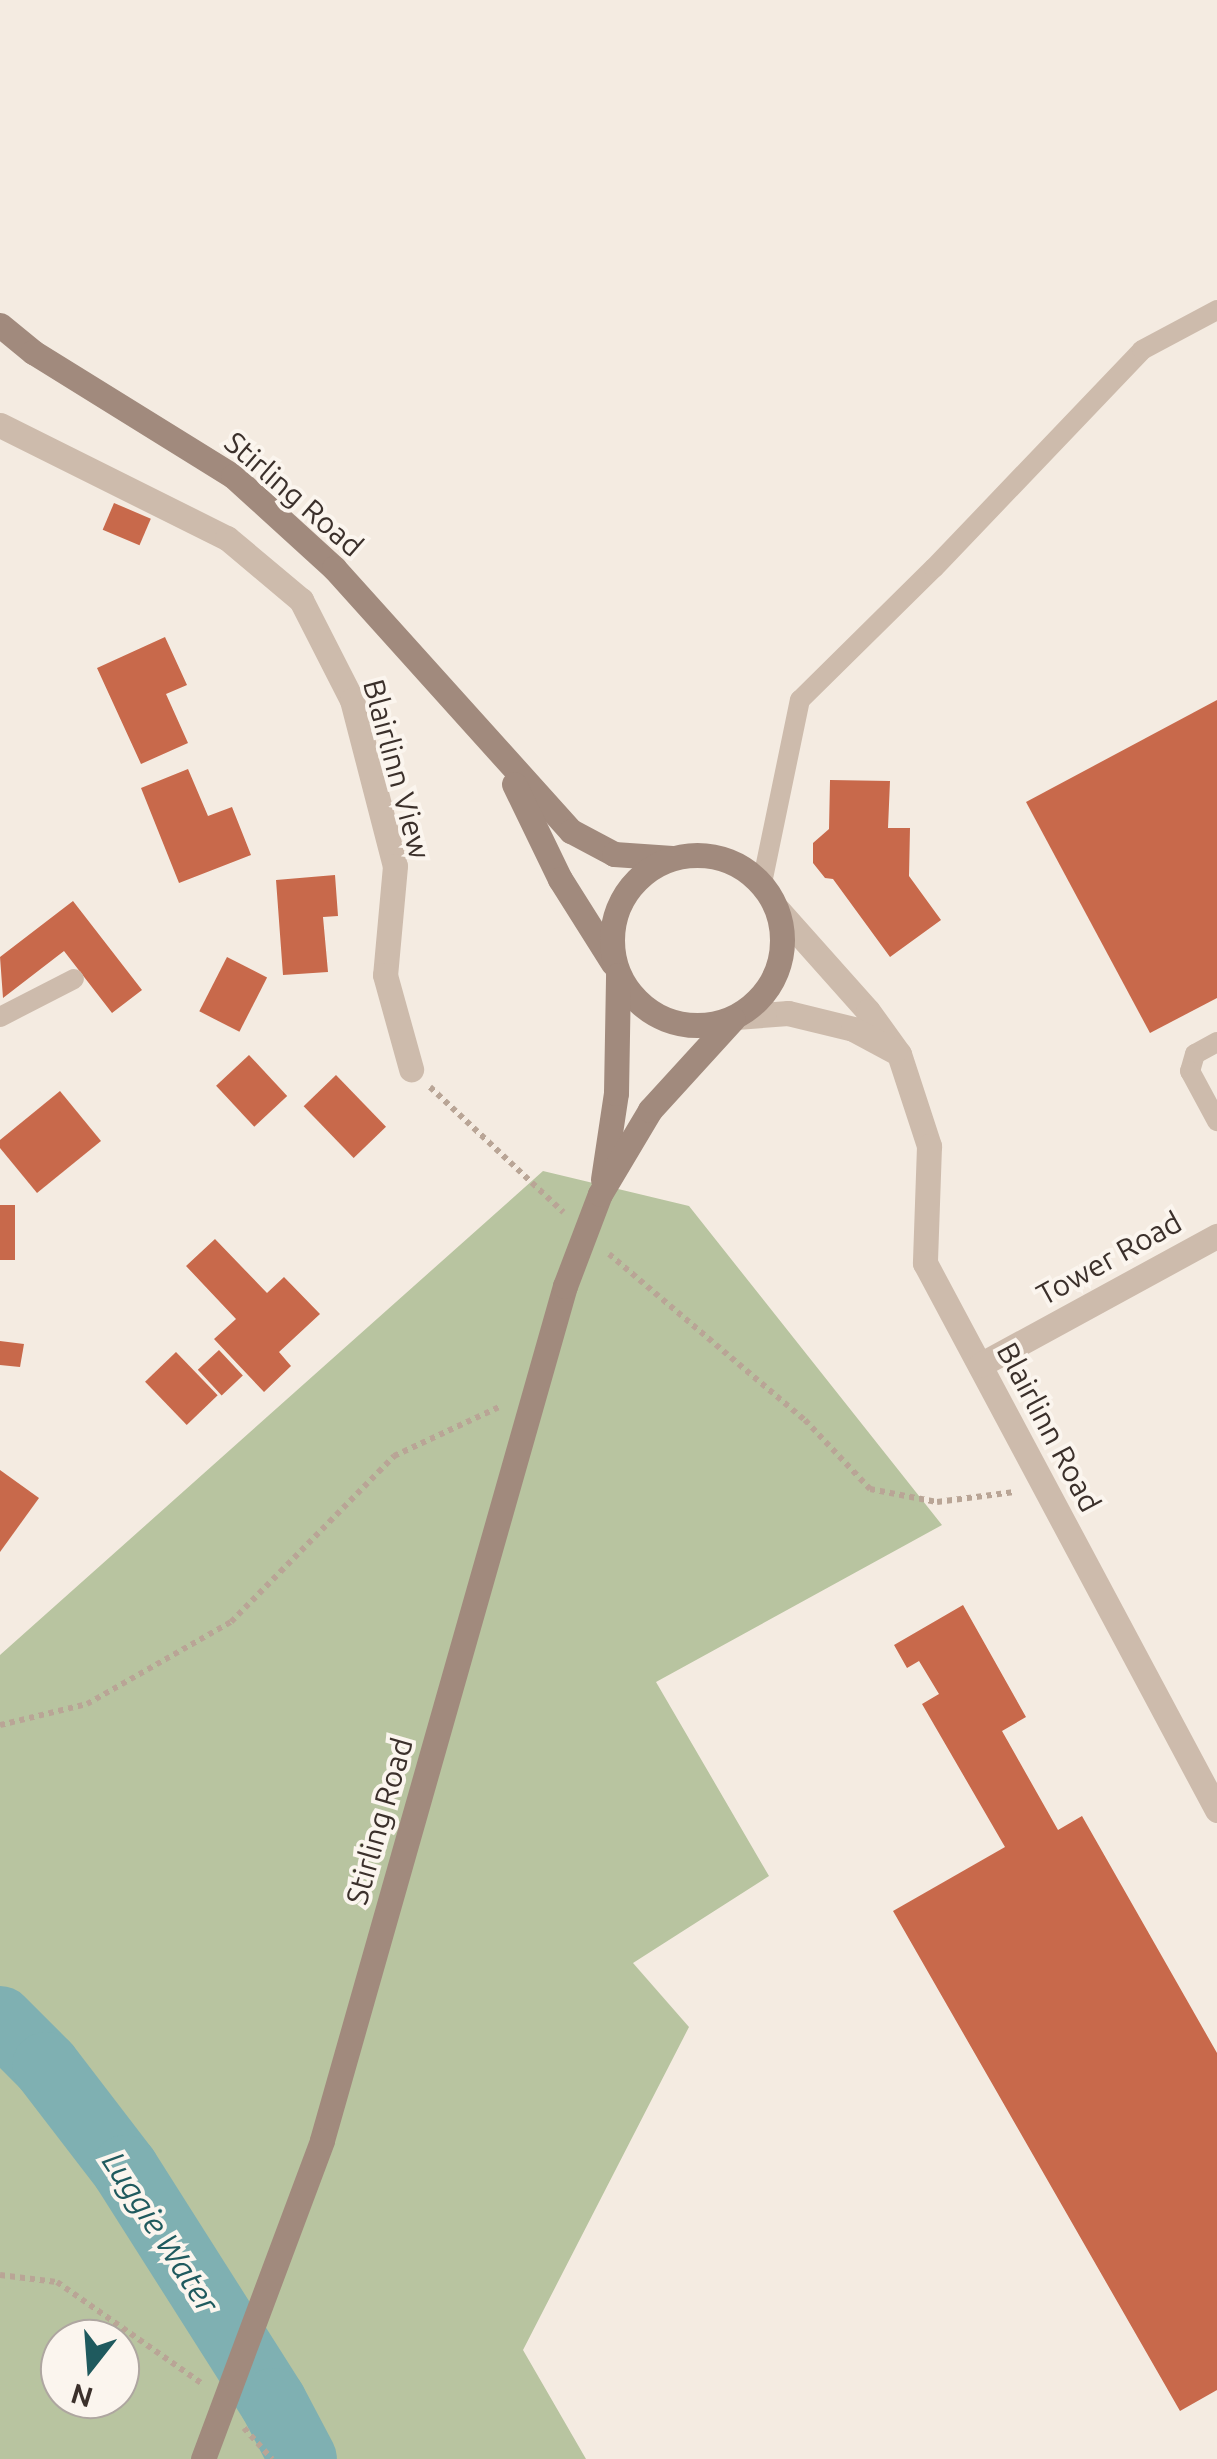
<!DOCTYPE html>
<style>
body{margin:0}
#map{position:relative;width:1217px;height:2459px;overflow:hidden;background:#f4ebe1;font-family:Ubuntu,sans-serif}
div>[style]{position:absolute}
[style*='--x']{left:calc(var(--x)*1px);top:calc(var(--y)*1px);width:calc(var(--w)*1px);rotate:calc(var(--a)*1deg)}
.green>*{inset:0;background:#b8c4a0}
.river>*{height:68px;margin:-34px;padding:0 34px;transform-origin:34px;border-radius:34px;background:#7fb0b2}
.building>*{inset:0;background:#c8694b;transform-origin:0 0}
.path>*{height:6px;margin-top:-3px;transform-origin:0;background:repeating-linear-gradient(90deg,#b9a596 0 5px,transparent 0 10px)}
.lane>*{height:20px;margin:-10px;padding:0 10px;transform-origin:10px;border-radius:10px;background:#cdbbac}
.street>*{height:25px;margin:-12.5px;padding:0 12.5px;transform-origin:12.5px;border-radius:12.5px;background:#cdbbac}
.secondary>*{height:25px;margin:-12.5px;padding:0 12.5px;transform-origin:12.5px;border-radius:12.5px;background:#a18a7d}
.secondary>.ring{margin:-12.5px;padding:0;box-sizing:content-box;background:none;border:25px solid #a18a7d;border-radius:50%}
.secondary-bridge>*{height:25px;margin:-12.5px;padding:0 12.5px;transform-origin:12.5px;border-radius:12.5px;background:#a18a7d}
span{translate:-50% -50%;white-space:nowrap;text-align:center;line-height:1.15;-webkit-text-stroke:8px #fbf5ee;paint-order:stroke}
.street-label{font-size:30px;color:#3b302b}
.water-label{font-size:32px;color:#1f5a5e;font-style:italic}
.north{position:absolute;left:40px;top:2319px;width:100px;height:100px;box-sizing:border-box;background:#fbf5ee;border:2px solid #aea6a0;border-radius:50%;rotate:197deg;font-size:28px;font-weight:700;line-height:40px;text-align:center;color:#3b302b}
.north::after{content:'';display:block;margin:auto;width:35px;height:45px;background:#1f5a5e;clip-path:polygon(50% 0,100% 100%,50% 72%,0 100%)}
</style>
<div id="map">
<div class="green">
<i style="clip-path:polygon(evenodd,543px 1171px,689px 1206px,942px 1525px,656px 1682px,769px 1876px,633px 1963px,689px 2027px,523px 2350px,586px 2459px,0 2459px,0 1655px,543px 1171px,60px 2339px,120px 2339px,120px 2399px,60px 2399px,60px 2339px)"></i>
</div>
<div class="river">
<i style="--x:0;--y:2020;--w:65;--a:45"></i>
<i style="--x:46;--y:2066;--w:130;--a:52.5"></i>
<i style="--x:125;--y:2169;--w:276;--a:57.6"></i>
<i style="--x:273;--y:2402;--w:64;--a:62.2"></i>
</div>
<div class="building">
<i style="left:114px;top:503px;width:40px;height:29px;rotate:23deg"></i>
<i style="clip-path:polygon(165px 637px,187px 685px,166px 694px,188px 743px,141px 764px,97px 668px)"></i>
<i style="clip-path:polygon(1217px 700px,1217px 998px,1150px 1033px,1026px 802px)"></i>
<i style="clip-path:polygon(188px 769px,208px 816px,232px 807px,251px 855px,179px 883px,141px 788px)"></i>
<i style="clip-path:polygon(830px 780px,890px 781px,888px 828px,910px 828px,909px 876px,941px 920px,890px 957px,833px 879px,825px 878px,813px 863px,813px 843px,829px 829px)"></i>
<i style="clip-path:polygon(335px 875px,338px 916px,323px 917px,328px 972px,283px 975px,276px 880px)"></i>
<i style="clip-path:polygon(73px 901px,142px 990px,112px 1013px,64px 951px,3px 998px,0 957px)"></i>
<i style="left:227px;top:957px;width:45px;height:61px;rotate:27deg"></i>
<i style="left:249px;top:1055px;width:56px;height:45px;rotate:47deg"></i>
<i style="left:336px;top:1075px;width:72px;height:45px;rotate:46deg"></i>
<i style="clip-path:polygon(60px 1091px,101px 1141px,37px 1193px,0 1148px,0 1140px)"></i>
<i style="left:0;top:1205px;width:15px;height:55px"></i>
<i style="clip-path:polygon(215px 1239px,267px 1293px,284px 1277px,320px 1314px,279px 1352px,291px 1366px,264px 1392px,214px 1339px,236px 1319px,186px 1266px)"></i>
<i style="clip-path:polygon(0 1341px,24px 1344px,20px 1367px,0 1365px)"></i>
<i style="left:219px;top:1350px;width:35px;height:29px;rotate:47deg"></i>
<i style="left:176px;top:1352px;width:60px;height:43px;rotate:46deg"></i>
<i style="clip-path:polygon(0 1470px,39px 1498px,0 1552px)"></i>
<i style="clip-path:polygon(963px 1605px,1026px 1717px,1002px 1731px,1058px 1830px,1082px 1816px,1217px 2053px,1217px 2390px,1180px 2411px,893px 1911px,1005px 1847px,922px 1704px,939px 1694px,919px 1661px,907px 1668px,894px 1645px)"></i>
</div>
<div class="path">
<i style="--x:430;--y:1087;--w:183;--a:43.2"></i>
<i style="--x:609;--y:1254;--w:257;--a:40.3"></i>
<i style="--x:805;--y:1420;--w:95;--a:46.7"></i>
<i style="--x:870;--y:1489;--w:68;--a:11"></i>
<i style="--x:937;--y:1502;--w:78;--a:-7.4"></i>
<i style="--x:0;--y:1725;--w:89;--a:-13.6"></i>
<i style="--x:87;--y:1704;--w:166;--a:-29.7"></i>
<i style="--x:231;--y:1622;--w:233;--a:-45.5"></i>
<i style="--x:394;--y:1456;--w:116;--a:-25"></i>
<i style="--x:0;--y:2275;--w:57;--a:7"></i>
<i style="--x:57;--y:2282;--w:176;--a:35"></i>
<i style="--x:244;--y:2428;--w:42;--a:47.9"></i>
</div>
<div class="lane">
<i style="--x:762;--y:883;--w:187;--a:-78.3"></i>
<i style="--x:800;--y:700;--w:188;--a:-44.6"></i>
<i style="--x:934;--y:568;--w:301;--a:-46.3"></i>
<i style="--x:1142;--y:350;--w:85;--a:-28.1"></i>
<i style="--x:0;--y:1017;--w:83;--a:-27.2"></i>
<i style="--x:1217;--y:1042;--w:25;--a:151"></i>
<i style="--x:1195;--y:1054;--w:18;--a:106"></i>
<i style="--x:1190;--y:1071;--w:57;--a:61.6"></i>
</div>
<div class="street">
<i style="--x:0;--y:425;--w:254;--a:26.5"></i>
<i style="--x:227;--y:538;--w:97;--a:40"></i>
<i style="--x:301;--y:600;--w:112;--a:63"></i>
<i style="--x:352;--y:700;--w:171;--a:75.5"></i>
<i style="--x:395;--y:866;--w:109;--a:95.2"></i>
<i style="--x:385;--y:975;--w:98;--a:74.5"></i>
<i style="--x:778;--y:910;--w:135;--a:48.3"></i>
<i style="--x:868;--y:1011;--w:53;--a:54.2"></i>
<i style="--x:899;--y:1054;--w:97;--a:71.9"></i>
<i style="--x:929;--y:1146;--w:117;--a:92"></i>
<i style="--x:925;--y:1263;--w:620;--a:61.91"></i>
<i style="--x:736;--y:1017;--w:52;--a:-4.4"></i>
<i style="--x:788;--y:1013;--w:67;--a:13.8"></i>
<i style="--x:853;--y:1029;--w:47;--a:28.2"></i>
<i style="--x:980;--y:1365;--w:270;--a:-28.6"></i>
</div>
<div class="secondary">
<i style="--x:0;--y:325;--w:43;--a:39.3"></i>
<i style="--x:33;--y:352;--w:235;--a:31.8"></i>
<i style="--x:233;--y:476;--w:137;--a:42.3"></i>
<i style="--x:334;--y:568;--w:354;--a:48"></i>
<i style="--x:571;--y:831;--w:49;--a:28.1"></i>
<i style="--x:614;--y:854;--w:58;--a:3.9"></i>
<i style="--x:514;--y:784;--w:106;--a:64.2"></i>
<i style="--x:560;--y:879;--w:99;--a:57.8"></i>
<i class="ring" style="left:612px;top:855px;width:145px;height:145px"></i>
<i style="--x:603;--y:1179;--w:87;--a:-81.4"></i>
<i style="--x:616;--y:1093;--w:118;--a:-89"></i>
<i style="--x:322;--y:2140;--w:888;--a:-74.12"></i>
<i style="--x:565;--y:1286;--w:98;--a:-69.2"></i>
<i style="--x:600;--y:1194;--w:98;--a:-59.2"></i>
<i style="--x:650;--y:1110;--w:123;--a:-47.6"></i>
</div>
<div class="secondary-bridge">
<i style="--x:203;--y:2459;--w:340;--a:-69.5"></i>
</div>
<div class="street-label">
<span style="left:294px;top:494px;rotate:41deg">Stirling Road</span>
<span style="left:397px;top:769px;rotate:75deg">Blairlinn View</span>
<span style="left:1109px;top:1258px;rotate:-29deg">Tower Road</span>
<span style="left:1049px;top:1427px;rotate:62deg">Blairlinn Road</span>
<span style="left:379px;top:1821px;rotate:-74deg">Stirling Road</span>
</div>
<div class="water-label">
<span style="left:161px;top:2232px;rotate:57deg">Luggie Water</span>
</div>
<div class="north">N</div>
</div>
